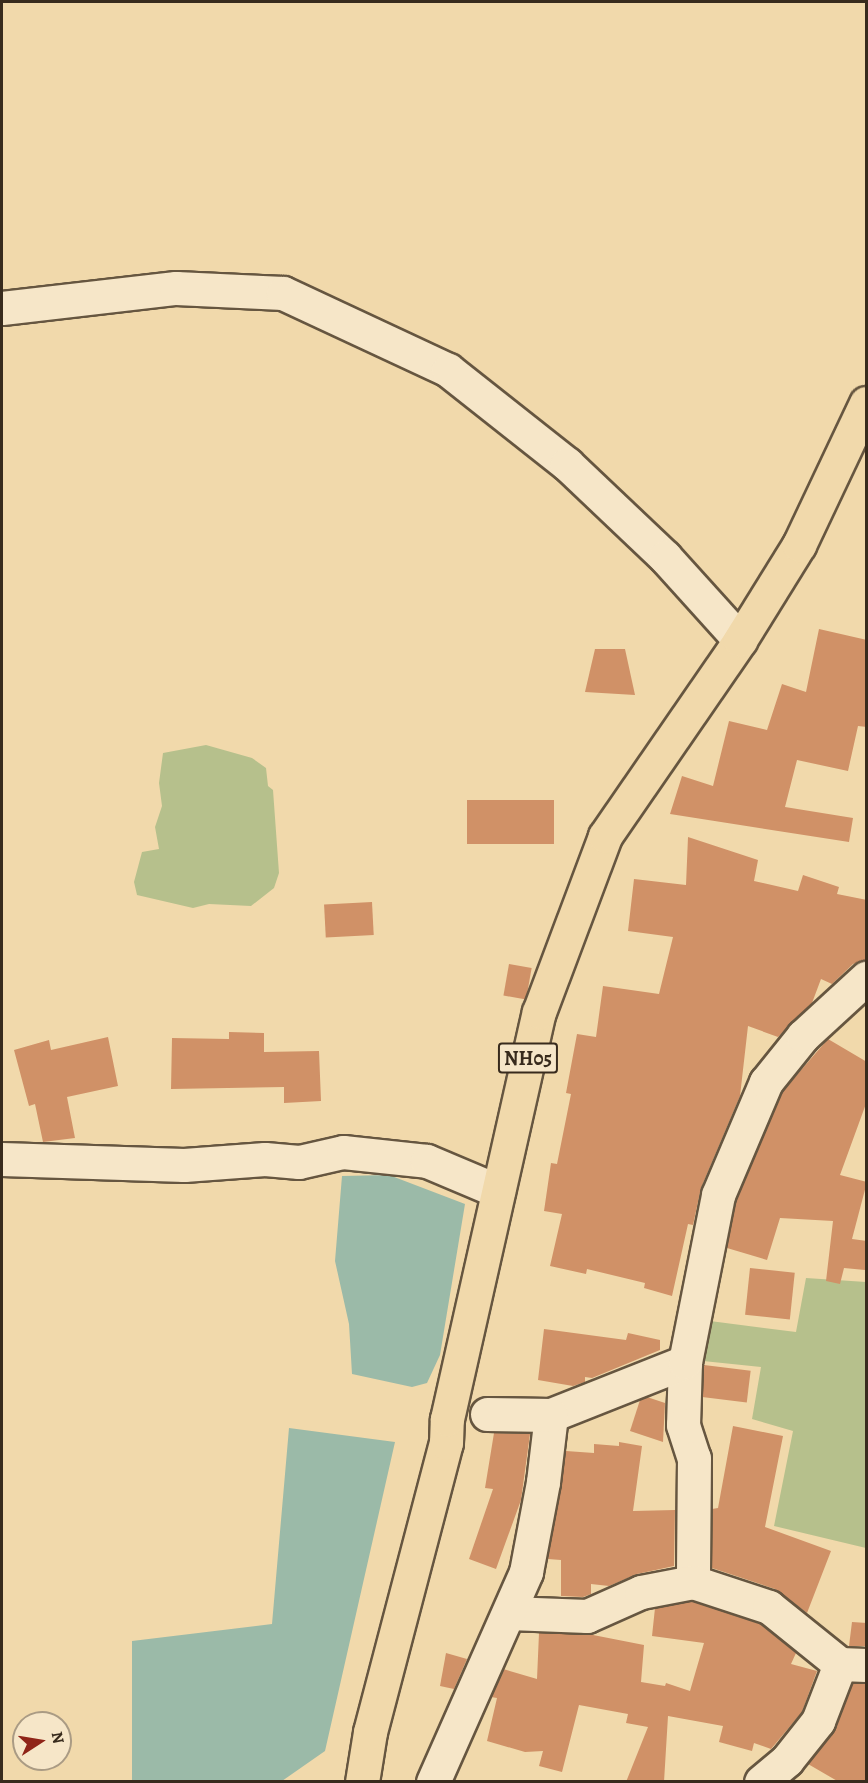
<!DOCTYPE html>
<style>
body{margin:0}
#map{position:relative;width:868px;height:1783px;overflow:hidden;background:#f1d9ab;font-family:Alegreya,serif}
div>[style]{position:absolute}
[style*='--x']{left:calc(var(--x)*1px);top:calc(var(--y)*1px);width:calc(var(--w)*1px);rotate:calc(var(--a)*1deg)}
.green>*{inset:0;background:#b6c08c}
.water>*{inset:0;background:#9bbaa8}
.building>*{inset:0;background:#d09167;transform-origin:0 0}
.roads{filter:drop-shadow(2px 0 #665640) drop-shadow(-2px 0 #665640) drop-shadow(0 2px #665640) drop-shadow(0 -2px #665640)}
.minor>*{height:33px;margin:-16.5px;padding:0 16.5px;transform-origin:16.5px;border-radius:16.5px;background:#f6e6c8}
.major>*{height:33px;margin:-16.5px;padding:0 16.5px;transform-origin:16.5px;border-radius:16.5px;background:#f1d9ab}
span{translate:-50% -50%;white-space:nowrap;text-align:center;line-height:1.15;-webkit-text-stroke:4.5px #f6e6c8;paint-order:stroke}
.shield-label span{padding:2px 4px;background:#f6e6c8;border:2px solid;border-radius:4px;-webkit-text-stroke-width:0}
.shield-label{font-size:20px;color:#382b1d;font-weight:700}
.frame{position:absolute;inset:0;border:3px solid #382b1d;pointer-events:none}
.north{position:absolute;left:12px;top:1711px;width:60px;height:60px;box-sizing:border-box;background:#f6e6c8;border:2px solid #aa9b84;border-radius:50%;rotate:78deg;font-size:16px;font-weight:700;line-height:24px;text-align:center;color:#382b1d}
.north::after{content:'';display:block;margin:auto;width:21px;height:27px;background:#8f2418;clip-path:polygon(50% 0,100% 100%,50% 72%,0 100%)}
</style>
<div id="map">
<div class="green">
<i style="clip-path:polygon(206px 745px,252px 758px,266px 768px,268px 786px,273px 790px,279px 873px,274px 888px,251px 906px,209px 904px,193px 908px,137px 895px,134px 882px,142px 852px,159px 849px,155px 827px,162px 806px,159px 783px,163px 753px)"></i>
<i style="clip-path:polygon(806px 1278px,866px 1282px,866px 1548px,774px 1526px,793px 1431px,752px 1419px,761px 1367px,703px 1361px,710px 1321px,796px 1332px)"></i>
</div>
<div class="water">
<i style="clip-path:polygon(389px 1175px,465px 1204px,440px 1355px,427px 1383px,412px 1387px,352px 1374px,349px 1324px,335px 1261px,342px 1176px)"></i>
<i style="clip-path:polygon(289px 1428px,395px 1442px,325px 1751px,282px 1781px,132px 1781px,132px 1641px,272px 1624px)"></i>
</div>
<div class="building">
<i style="clip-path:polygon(819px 629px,867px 640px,867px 727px,858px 726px,848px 771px,797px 760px,785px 807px,853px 818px,849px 842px,670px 814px,682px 776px,713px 786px,729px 721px,767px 730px,782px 684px,806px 692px)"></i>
<i style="clip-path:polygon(595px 649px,625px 649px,635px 695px,585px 692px)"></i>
<i style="left:554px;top:800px;width:44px;height:87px;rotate:90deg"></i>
<i style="clip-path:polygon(688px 837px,758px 860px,754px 881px,798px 891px,803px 875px,839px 887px,837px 894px,867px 900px,867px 960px,853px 964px,832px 984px,821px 979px,812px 1003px,778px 1037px,748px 1026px,740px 1096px,701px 1188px,693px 1225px,688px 1224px,672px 1296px,644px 1288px,645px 1283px,587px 1269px,586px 1274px,550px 1266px,562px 1214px,544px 1211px,551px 1163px,557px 1164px,571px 1094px,566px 1093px,577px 1034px,596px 1037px,603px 986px,659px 994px,673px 937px,628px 931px,634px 879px,686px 885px)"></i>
<i style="left:372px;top:902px;width:33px;height:48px;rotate:87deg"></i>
<i style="left:509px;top:964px;width:23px;height:32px;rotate:10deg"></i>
<i style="clip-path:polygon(229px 1032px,264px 1033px,264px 1052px,319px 1051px,321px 1101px,284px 1103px,284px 1087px,171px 1089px,172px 1038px,229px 1039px)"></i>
<i style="clip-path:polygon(108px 1037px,118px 1086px,67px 1097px,75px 1138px,43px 1142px,35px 1104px,29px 1106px,14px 1050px,49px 1040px,51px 1050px)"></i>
<i style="clip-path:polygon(828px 1039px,867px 1062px,867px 1101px,840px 1175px,867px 1182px,852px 1239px,867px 1241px,867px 1256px,865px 1270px,844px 1268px,840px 1284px,826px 1281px,833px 1221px,780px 1218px,767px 1260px,727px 1248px,736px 1201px,782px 1092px)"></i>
<i style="left:750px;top:1268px;width:45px;height:47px;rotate:6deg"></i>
<i style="clip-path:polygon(544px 1329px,626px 1340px,628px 1333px,660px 1340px,660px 1350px,592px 1378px,585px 1377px,585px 1382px,573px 1386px,538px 1380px)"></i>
<i style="left:704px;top:1365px;width:47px;height:32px;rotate:7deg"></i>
<i style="clip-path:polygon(647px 1397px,665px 1403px,663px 1442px,630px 1431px,640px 1400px)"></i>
<i style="clip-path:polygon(733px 1426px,783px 1436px,765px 1527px,831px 1551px,807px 1613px,775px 1589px,712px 1568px,712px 1509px,718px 1508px)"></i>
<i style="clip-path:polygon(494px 1433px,530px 1434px,521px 1500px,496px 1569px,469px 1559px,493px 1489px,485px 1488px)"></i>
<i style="clip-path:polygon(619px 1442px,642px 1446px,633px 1511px,675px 1510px,674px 1566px,637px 1574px,609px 1586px,591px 1584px,591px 1594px,583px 1597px,561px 1596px,561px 1560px,548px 1559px,566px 1451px,594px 1453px,594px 1444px,619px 1446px)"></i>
<i style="clip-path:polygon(692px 1601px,760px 1624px,796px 1653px,791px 1664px,817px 1671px,802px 1712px,771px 1749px,754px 1743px,752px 1751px,719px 1742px,723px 1726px,668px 1716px,664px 1782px,626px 1782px,648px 1727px,626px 1723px,628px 1714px,579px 1705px,562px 1772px,539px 1766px,543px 1751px,525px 1752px,487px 1741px,497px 1698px,491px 1697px,503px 1669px,537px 1679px,539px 1633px,588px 1634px,644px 1645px,641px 1682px,665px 1686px,666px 1683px,690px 1691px,704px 1643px,652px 1636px,655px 1608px)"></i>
<i style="clip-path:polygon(852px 1622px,867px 1623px,867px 1646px,849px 1646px)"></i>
<i style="clip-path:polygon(446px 1653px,467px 1659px,454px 1689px,440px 1686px)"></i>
<i style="clip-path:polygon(853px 1683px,867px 1684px,867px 1782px,839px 1782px,808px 1764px,835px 1728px)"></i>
</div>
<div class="roads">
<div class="minor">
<i style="--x:2;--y:308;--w:175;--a:-6.6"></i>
<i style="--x:176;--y:288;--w:107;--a:2.7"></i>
<i style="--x:283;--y:293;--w:182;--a:25"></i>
<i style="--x:448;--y:370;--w:152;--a:38.3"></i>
<i style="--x:567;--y:464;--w:135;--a:43.5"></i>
<i style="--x:665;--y:557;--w:112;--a:47.9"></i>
<i style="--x:2;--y:1159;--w:182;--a:1.9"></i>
<i style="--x:184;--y:1165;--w:81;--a:-4.2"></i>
<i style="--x:265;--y:1159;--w:34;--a:5"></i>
<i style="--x:299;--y:1162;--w:45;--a:-12.8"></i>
<i style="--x:343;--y:1152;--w:84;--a:6.1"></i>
<i style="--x:427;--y:1161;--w:77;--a:22.9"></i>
<i style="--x:685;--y:1362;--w:63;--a:91.8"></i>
<i style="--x:683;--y:1425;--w:35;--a:72"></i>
<i style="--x:694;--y:1458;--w:124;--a:90.5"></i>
<i style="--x:551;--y:1415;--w:144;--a:-21.6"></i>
<i style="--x:685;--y:1362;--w:170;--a:-78.8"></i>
<i style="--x:718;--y:1195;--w:123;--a:-67"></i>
<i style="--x:766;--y:1082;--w:59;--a:-51.2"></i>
<i style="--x:803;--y:1036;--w:86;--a:-42.6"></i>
<i style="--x:509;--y:1613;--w:78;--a:2.2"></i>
<i style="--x:587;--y:1616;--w:59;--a:-24"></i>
<i style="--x:641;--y:1592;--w:53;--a:-10.9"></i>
<i style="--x:693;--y:1582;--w:80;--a:18.2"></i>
<i style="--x:769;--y:1607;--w:91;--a:38.8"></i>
<i style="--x:840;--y:1664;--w:26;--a:2"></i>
<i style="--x:433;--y:1782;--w:230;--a:-66.1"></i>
<i style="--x:526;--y:1572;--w:92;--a:-79.3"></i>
<i style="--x:543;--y:1482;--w:67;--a:-83.2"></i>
<i style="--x:551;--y:1415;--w:64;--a:-179.1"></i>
<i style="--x:761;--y:1782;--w:34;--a:-40"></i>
<i style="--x:787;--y:1760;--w:50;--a:-51.5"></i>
<i style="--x:818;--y:1721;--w:61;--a:-68.9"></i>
</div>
<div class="major">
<i style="--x:362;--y:1782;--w:51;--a:-80.9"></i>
<i style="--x:370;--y:1732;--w:299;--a:-75.3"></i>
<i style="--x:446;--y:1443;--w:24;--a:-88"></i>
<i style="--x:447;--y:1419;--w:417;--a:-77.3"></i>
<i style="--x:539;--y:1012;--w:188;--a:-69.4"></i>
<i style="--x:605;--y:836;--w:238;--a:-55.4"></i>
<i style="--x:740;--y:640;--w:112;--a:-58.2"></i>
<i style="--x:799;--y:545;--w:157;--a:-64.7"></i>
</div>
</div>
<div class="shield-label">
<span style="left:528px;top:1058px">NH05</span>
</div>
<div class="frame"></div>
<div class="north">N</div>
</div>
